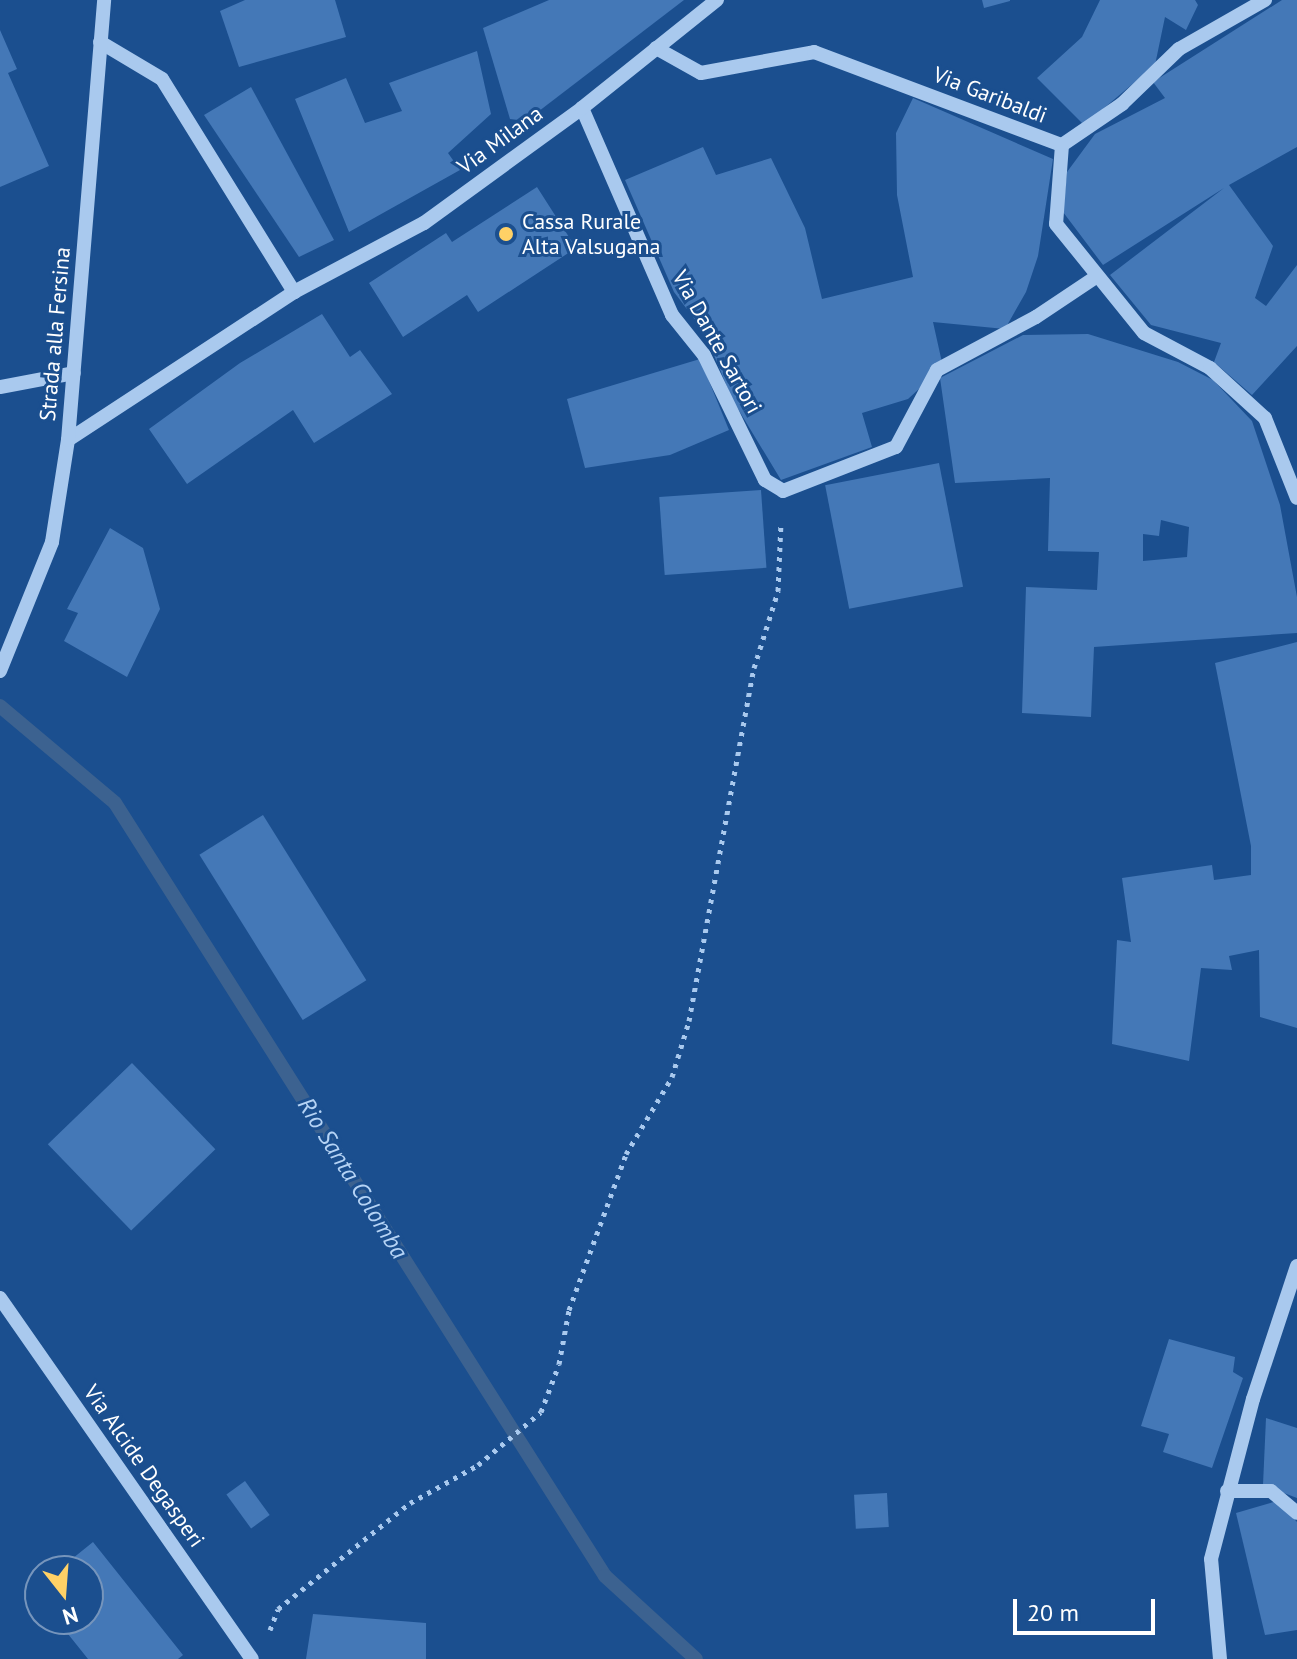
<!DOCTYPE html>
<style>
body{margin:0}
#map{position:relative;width:1297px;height:1659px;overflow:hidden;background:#1b4f8f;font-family:"PT Sans",sans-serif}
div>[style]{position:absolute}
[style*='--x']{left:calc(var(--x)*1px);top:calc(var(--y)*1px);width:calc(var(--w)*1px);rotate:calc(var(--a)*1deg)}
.stream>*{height:14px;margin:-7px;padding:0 7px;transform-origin:7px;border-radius:7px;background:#3c6290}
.building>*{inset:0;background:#4478b7;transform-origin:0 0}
.path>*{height:5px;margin-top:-2.5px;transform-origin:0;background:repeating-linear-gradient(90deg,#a9c9ee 0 4px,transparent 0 10px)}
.minor>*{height:14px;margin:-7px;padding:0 7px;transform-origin:7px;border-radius:7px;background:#a9c9ee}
.dots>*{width:22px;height:22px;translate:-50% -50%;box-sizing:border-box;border:4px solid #1b4f8f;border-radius:50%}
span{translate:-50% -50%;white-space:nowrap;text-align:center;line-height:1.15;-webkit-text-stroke:6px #1b4f8f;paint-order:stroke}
.street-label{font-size:22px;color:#fff}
.poi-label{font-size:22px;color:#fff}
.left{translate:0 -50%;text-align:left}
.water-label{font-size:24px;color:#b5d3f5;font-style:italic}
.north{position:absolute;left:24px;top:1555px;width:80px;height:80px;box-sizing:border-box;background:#1b4f8f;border:2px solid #7695bc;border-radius:50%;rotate:163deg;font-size:22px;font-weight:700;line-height:32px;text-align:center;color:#fff}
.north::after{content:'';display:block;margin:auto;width:28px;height:36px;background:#ffd166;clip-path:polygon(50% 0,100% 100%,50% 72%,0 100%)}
.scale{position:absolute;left:1013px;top:1599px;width:142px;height:36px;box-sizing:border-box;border:4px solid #fff;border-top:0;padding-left:10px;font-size:24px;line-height:28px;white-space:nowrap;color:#fff;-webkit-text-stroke:6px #1b4f8f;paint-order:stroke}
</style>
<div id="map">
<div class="stream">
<i style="--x:0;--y:706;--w:150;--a:40.1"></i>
<i style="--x:115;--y:803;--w:915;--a:57.63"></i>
<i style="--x:605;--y:1576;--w:123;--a:42.4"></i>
</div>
<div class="building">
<i style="clip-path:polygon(245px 0,335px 0,346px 37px,239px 67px,220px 11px)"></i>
<i style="clip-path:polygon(549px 0,684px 0,526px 121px,510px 119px,483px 28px)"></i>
<i style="clip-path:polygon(982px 0,1010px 0,1010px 1px,984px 8px)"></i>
<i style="clip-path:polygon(1100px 0,1195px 0,1198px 5px,1186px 30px,1165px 17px,1155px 65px,1084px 125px,1037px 78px,1082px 37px)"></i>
<i style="clip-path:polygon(1282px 0,1297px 0,1297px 147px,1229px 185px,1273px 246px,1255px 298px,1266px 306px,1297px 265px,1297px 346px,1252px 395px,1214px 362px,1221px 343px,1151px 325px,1110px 275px,1224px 188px,1103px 265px,1063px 212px,1067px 172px,1095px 134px,1165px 98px,1153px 82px)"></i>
<i style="clip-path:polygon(0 30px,17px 69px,8px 73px,49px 166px,0 187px)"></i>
<i style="clip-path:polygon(477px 51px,491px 114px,448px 153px,460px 170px,349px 232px,295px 99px,346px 78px,365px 123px,402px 111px,389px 83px)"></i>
<i style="clip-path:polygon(251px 87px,334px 240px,299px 257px,204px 115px)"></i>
<i style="clip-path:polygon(913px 98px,1053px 159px,1038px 256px,1026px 292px,1005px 329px,933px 322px,943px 367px,908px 399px,862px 413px,872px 447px,781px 480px,732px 399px,705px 333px,674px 292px,625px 180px,703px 147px,716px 175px,771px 158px,805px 228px,822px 299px,913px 277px,897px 195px,896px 133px)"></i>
<i style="clip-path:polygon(537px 187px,576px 248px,478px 312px,467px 295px,403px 337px,369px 283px,446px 233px,452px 242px)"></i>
<i style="clip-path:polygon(322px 314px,350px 357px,360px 350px,392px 394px,314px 443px,293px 410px,187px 484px,149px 429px,240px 363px)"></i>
<i style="clip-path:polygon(evenodd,1088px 334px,1178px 362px,1213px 380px,1252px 421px,1280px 505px,1297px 597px,1297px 633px,1094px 647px,1091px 717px,1022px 713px,1026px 587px,1097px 590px,1099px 552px,1048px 551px,1050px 478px,955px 483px,940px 378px,1023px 335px,1088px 334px,1161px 520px,1189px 527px,1187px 557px,1143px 561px,1143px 534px,1159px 536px,1161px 520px)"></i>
<i style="clip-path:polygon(700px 359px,729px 430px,670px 455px,585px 468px,567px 399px)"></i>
<i style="left:939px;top:463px;width:126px;height:116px;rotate:79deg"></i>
<i style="left:761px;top:490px;width:78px;height:102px;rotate:86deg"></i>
<i style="clip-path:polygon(110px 528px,143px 548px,160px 609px,127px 677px,64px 641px,78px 613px,67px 609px)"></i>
<i style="clip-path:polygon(1297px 642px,1297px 1028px,1260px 1017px,1259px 950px,1229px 956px,1232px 970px,1201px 968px,1189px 1061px,1112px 1044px,1117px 940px,1131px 942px,1122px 878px,1212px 865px,1214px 880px,1251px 875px,1251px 846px,1215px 663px)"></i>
<i style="left:263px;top:815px;width:195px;height:75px;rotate:58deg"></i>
<i style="left:132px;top:1063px;width:120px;height:117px;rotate:46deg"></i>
<i style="clip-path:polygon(1169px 1339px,1235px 1357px,1233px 1372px,1243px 1378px,1212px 1468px,1163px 1452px,1169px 1434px,1141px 1426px)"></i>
<i style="clip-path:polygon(1266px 1418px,1297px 1428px,1297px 1498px,1263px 1485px)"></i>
<i style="left:245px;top:1481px;width:42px;height:23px;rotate:54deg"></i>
<i style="left:887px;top:1493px;width:34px;height:33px;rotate:87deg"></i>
<i style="clip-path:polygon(1277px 1501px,1297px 1522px,1297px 1630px,1265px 1635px,1236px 1513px)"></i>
<i style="clip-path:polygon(93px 1542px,183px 1655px,178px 1659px,88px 1659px,56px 1619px,88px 1619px,88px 1571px,57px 1571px)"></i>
<i style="clip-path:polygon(313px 1614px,426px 1623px,426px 1659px,306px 1659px)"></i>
</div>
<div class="path">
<i style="--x:270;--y:1630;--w:22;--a:-69"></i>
<i style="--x:278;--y:1609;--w:169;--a:-38.8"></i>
<i style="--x:410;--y:1503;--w:78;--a:-29.2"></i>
<i style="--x:478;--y:1465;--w:82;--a:-40.1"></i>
<i style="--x:541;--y:1412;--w:51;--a:-69.4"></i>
<i style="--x:559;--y:1364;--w:55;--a:-79.5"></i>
<i style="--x:569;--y:1310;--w:166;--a:-69.9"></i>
<i style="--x:626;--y:1154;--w:90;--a:-59.1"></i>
<i style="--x:672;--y:1077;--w:59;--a:-73.1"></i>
<i style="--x:689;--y:1021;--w:359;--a:-79.6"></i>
<i style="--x:754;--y:668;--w:81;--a:-72.7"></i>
<i style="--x:778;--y:591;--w:69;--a:-87.5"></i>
</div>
<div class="minor">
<i style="--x:100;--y:42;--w:72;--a:30.8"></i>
<i style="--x:162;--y:79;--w:251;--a:58.2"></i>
<i style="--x:656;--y:48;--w:51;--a:29.1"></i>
<i style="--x:701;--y:73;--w:115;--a:-10.5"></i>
<i style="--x:814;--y:52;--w:265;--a:20.6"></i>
<i style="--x:582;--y:108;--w:226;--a:66.5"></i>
<i style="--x:672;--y:315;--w:51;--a:51.3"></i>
<i style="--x:704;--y:355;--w:139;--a:64"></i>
<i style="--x:765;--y:480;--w:21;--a:31"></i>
<i style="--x:783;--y:491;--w:121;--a:-21.3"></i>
<i style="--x:896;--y:447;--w:87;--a:-62"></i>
<i style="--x:937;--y:370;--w:112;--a:-28.2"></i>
<i style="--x:1036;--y:317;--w:72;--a:-33.7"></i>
<i style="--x:1062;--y:145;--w:79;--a:94.3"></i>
<i style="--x:1056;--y:224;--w:140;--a:51.1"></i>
<i style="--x:1144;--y:333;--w:75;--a:27.9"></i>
<i style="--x:1210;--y:368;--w:74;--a:42.3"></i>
<i style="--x:1265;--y:418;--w:86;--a:68.2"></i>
<i style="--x:1062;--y:145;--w:73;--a:-34.3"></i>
<i style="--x:1122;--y:104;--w:79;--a:-44"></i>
<i style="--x:1179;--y:49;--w:99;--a:-29.7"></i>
<i style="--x:0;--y:387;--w:75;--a:-10.7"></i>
<i style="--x:68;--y:440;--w:270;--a:-33.2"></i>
<i style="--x:294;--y:292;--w:147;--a:-28"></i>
<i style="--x:424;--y:223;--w:195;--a:-36"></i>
<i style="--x:582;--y:108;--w:173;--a:-38.7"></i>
<i style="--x:0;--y:671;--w:139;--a:-68"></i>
<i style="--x:52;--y:542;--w:103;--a:-81.1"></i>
<i style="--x:68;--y:440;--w:441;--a:-85.3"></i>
<i style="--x:0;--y:1298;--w:440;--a:55.1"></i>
<i style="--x:1227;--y:1491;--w:44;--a:0"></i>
<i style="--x:1271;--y:1491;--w:34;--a:40"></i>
<i style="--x:1220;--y:1659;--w:100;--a:-95.1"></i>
<i style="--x:1211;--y:1559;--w:165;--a:-75.3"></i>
<i style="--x:1253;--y:1399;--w:140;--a:-71.7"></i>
</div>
<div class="dots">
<i style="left:506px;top:234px;background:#ffd166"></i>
</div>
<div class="street-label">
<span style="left:990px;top:95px;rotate:21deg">Via Garibaldi</span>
<span style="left:500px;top:140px;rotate:-36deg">Via Milana</span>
<span style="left:55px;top:334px;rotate:-85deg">Strada alla Fersina</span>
<span style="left:717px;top:342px;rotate:61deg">Via Dante Sartori</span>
<span style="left:144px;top:1466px;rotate:55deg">Via Alcide Degasperi</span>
</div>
<div class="poi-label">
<span class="left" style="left:522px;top:234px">Cassa Rurale<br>Alta Valsugana</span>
</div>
<div class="water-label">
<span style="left:353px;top:1178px;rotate:58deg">Rio Santa Colomba</span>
</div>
<div class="north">N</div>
<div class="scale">20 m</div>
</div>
